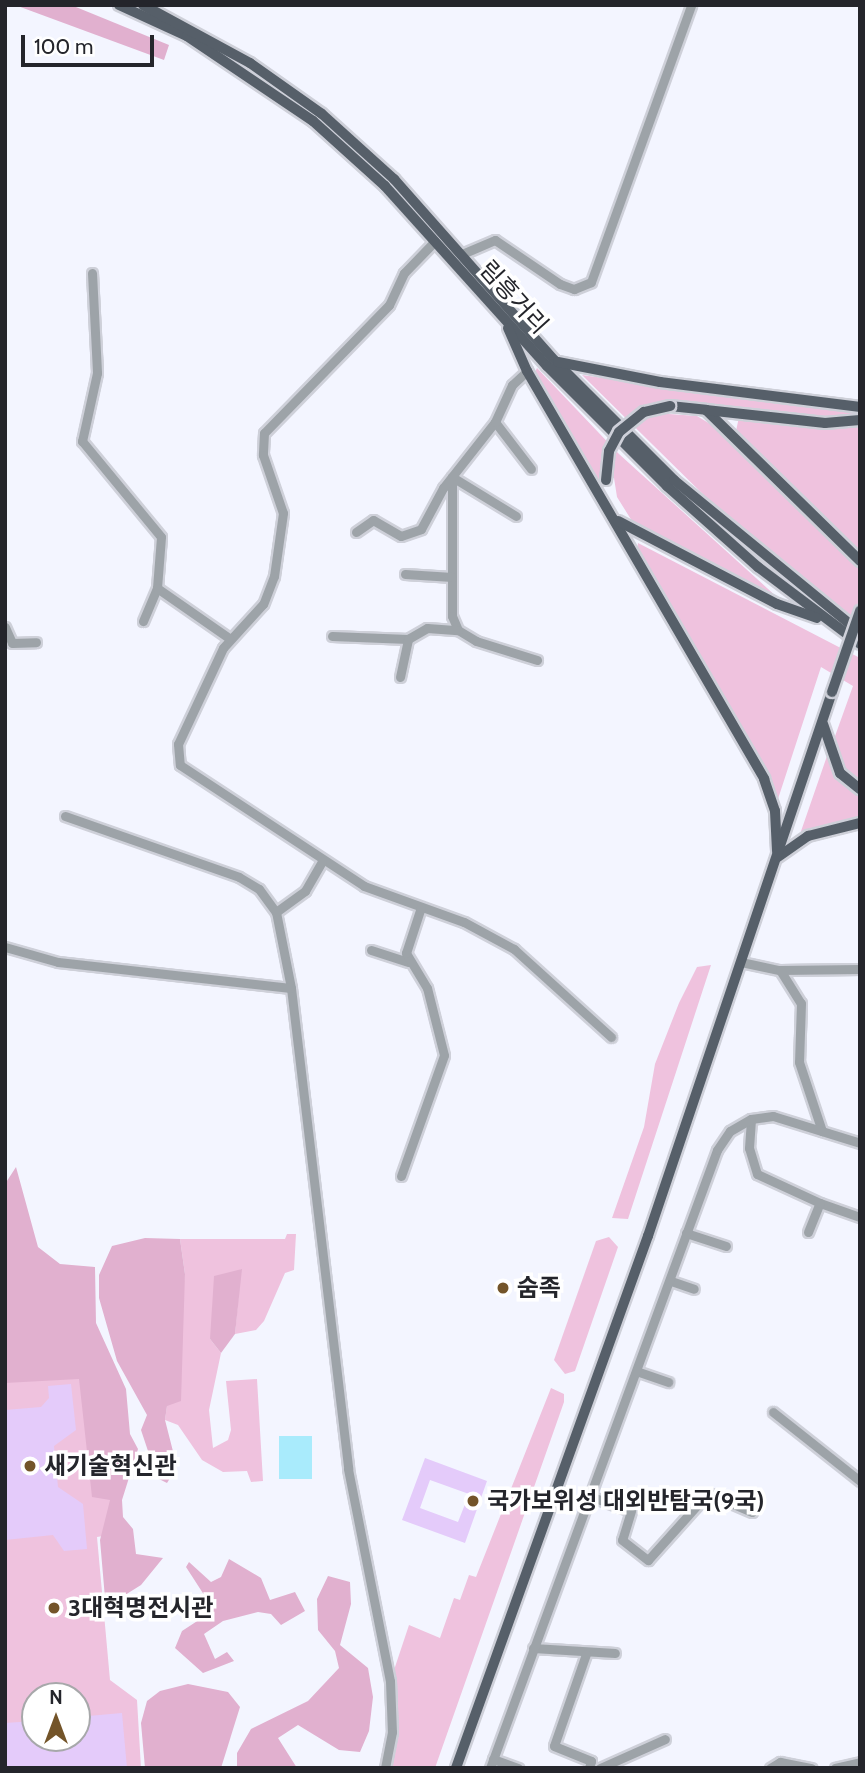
<!DOCTYPE html>
<meta charset="utf-8">
<style>
body{margin:0}
#map{position:relative;width:865px;height:1773px;overflow:hidden;background:#f3f5ff;font-family:Cabin,"Noto Sans KR",sans-serif}
div>[style]{position:absolute}
[style*='--x']{left:calc(var(--x)*1px);top:calc(var(--y)*1px);width:calc(var(--w)*1px);rotate:calc(var(--a)*1deg)}
.green>*{inset:0;background:#efc2de}
.forest>*{inset:0;background:#e1b0cf}
.water>*{inset:0;background:#a9ebfc;transform-origin:0 0}
.building>*{inset:0;background:#e4cbfa}
.roads{filter:drop-shadow(2px 0 #ced0d9) drop-shadow(-2px 0 #ced0d9) drop-shadow(0 2px #ced0d9) drop-shadow(0 -2px #ced0d9)}
.minor>*{height:9px;margin:-4.5px;padding:0 4.5px;transform-origin:4.5px;border-radius:4.5px;background:#9da3a8}
.major>*{height:10px;margin:-5px;padding:0 5px;transform-origin:5px;border-radius:5px;background:#565f69}
.bridges{filter:drop-shadow(2px 0 #ced0d9) drop-shadow(-2px 0 #ced0d9) drop-shadow(0 2px #ced0d9) drop-shadow(0 -2px #ced0d9)}
.major-bridge>*{height:10px;margin:-5px;padding:0 5px;transform-origin:5px;border-radius:5px;background:#565f69}
.dots>*{width:19px;height:19px;translate:-50% -50%;box-sizing:border-box;border:4px solid #fff;border-radius:50%}
span{translate:-50% -50%;white-space:nowrap;text-align:center;line-height:1.15;-webkit-text-stroke:7px #fff;paint-order:stroke}
.street-label{font-size:24px;color:#24252b}
.poi-label{font-size:24px;color:#24252b;font-weight:700}
.left{translate:0 -50%;text-align:left}
.frame{position:absolute;inset:0;border:7px solid #24252b;pointer-events:none}
.north{position:absolute;left:21px;top:1682px;width:70px;height:70px;box-sizing:border-box;background:#fff;border:2px solid #a7a8aa;border-radius:50%;rotate:0deg;font-size:19px;font-weight:700;line-height:28px;text-align:center;color:#24252b}
.north::after{content:'';display:block;margin:auto;width:24px;height:32px;background:#735429;clip-path:polygon(50% 0,100% 100%,50% 72%,0 100%)}
.scale{position:absolute;left:21px;top:35px;width:133px;height:32px;box-sizing:border-box;border:4px solid #24252b;border-top:0;padding-left:9px;font-size:21px;line-height:24px;white-space:nowrap;color:#24252b;-webkit-text-stroke:5px #fff;paint-order:stroke}
</style>
<div id="map">
<div class="green">
<i style="clip-path:polygon(537px 368px,619px 454px,778px 598px,632px 521px,617px 497px,614px 478px,597px 479px,534px 374px)"></i>
<i style="clip-path:polygon(582px 375px,855px 413px,854px 418px,814px 418px,667px 399px,669px 414px,697px 416px,730px 436px,860px 566px,860px 623px,724px 515px)"></i>
<i style="clip-path:polygon(739px 417px,827px 428px,860px 426px,860px 555px,736px 431px)"></i>
<i style="clip-path:polygon(638px 543px,860px 658px,860px 785px,841px 766px,834px 739px,853px 686px,821px 667px,778px 799px,637px 550px)"></i>
<i style="clip-path:polygon(827px 756px,837px 776px,860px 795px,860px 819px,799px 837px)"></i>
<i style="clip-path:polygon(711px 965px,628px 1219px,612px 1218px,644px 1127px,655px 1064px,679px 1003px,697px 967px)"></i>
<i style="clip-path:polygon(287px 1234px,296px 1234px,294px 1270px,285px 1273px,264px 1321px,256px 1330px,235px 1334px,241px 1269px,210px 1339px,221px 1353px,209px 1410px,213px 1448px,228px 1440px,231px 1430px,226px 1381px,257px 1379px,263px 1481px,251px 1482px,247px 1471px,223px 1472px,202px 1460px,178px 1425px,165px 1420px,185px 1274px,180px 1239px,285px 1239px)"></i>
<i style="clip-path:polygon(609px 1237px,618px 1247px,575px 1371px,565px 1374px,554px 1360px,596px 1241px)"></i>
<i style="clip-path:polygon(evenodd,81px 1373px,111px 1492px,115px 1534px,97px 1537px,110px 1680px,137px 1700px,141px 1768px,5px 1768px,5px 1378px,81px 1373px,35px 1696px,77px 1696px,77px 1738px,35px 1738px,35px 1696px)"></i>
<i style="clip-path:polygon(551px 1388px,564px 1394px,564px 1402px,435px 1768px,390px 1768px,397px 1726px,394px 1670px,409px 1625px,440px 1638px,454px 1598px,460px 1600px,469px 1575px,476px 1577px)"></i>
</div>
<div class="forest">
<i style="clip-path:polygon(15px 5px,71px 5px,169px 45px,164px 60px)"></i>
<i style="clip-path:polygon(16px 1167px,38px 1247px,60px 1264px,95px 1267px,96px 1323px,126px 1389px,130px 1434px,138px 1449px,122px 1500px,123px 1517px,133px 1529px,136px 1554px,163px 1558px,141px 1585px,117px 1600px,105px 1598px,100px 1540px,110px 1500px,92px 1497px,79px 1379px,5px 1383px,5px 1184px)"></i>
<i style="clip-path:polygon(145px 1238px,180px 1239px,185px 1274px,181px 1401px,167px 1406px,165px 1420px,177px 1467px,167px 1483px,145px 1472px,148px 1451px,141px 1430px,147px 1415px,117px 1361px,99px 1298px,99px 1275px,112px 1246px)"></i>
<i style="clip-path:polygon(242px 1269px,235px 1334px,221px 1353px,210px 1339px,214px 1276px)"></i>
<i style="clip-path:polygon(229px 1559px,261px 1578px,270px 1600px,295px 1592px,305px 1611px,281px 1625px,271px 1614px,258px 1612px,223px 1621px,204px 1634px,215px 1659px,227px 1652px,234px 1661px,203px 1673px,175px 1648px,182px 1631px,208px 1614px,208px 1601px,186px 1567px,189px 1562px,211px 1582px,221px 1577px)"></i>
<i style="clip-path:polygon(328px 1576px,350px 1582px,351px 1604px,340px 1645px,368px 1668px,373px 1697px,369px 1731px,360px 1752px,339px 1750px,298px 1725px,278px 1738px,297px 1768px,237px 1768px,237px 1753px,251px 1729px,308px 1701px,339px 1668px,335px 1651px,318px 1630px,317px 1599px)"></i>
<i style="clip-path:polygon(188px 1684px,228px 1692px,240px 1707px,221px 1768px,145px 1768px,141px 1723px,147px 1701px,160px 1691px)"></i>
</div>
<div class="water">
<i style="left:279px;top:1436px;width:33px;height:43px"></i>
</div>
<div class="building">
<i style="clip-path:polygon(71px 1384px,76px 1430px,54px 1446px,58px 1487px,83px 1504px,87px 1549px,64px 1551px,53px 1535px,5px 1540px,5px 1410px,41px 1407px,49px 1398px,48px 1386px)"></i>
<i style="clip-path:polygon(evenodd,425px 1458px,487px 1481px,465px 1543px,402px 1520px,425px 1458px,430px 1480px,469px 1494px,458px 1522px,420px 1508px,430px 1480px)"></i>
<i style="clip-path:polygon(122px 1713px,127px 1768px,5px 1768px,5px 1723px,35px 1721px,35px 1738px,77px 1738px,77px 1717px)"></i>
</div>
<div class="roads">
<div class="minor">
<i style="--x:435;--y:241;--w:45;--a:134.1"></i>
<i style="--x:404;--y:273;--w:35;--a:115"></i>
<i style="--x:389;--y:305;--w:179;--a:134.3"></i>
<i style="--x:264;--y:433;--w:22;--a:93"></i>
<i style="--x:263;--y:455;--w:61;--a:71"></i>
<i style="--x:283;--y:513;--w:64;--a:98.1"></i>
<i style="--x:274;--y:576;--w:30;--a:111"></i>
<i style="--x:263;--y:604;--w:59;--a:132.3"></i>
<i style="--x:223;--y:648;--w:106;--a:115.1"></i>
<i style="--x:178;--y:744;--w:21;--a:85"></i>
<i style="--x:180;--y:765;--w:220;--a:33.3"></i>
<i style="--x:364;--y:886;--w:106;--a:19.8"></i>
<i style="--x:464;--y:922;--w:57;--a:28.4"></i>
<i style="--x:514;--y:949;--w:131;--a:42.2"></i>
<i style="--x:462;--y:254;--w:36;--a:-23"></i>
<i style="--x:495;--y:240;--w:78;--a:34.1"></i>
<i style="--x:560;--y:284;--w:15;--a:20"></i>
<i style="--x:574;--y:289;--w:18;--a:-22"></i>
<i style="--x:591;--y:282;--w:294;--a:-70.1"></i>
<i style="--x:92;--y:273;--w:100;--a:87.1"></i>
<i style="--x:97;--y:373;--w:70;--a:102.4"></i>
<i style="--x:82;--y:441;--w:124;--a:50.5"></i>
<i style="--x:161;--y:537;--w:51;--a:94.5"></i>
<i style="--x:157;--y:588;--w:36;--a:113"></i>
<i style="--x:495;--y:422;--w:59;--a:52.5"></i>
<i style="--x:516;--y:516;--w:75;--a:-148.6"></i>
<i style="--x:452;--y:477;--w:139;--a:90"></i>
<i style="--x:452;--y:616;--w:15;--a:67"></i>
<i style="--x:458;--y:630;--w:21;--a:31"></i>
<i style="--x:476;--y:641;--w:64;--a:17.3"></i>
<i style="--x:356;--y:532;--w:21;--a:-35"></i>
<i style="--x:373;--y:520;--w:32;--a:30"></i>
<i style="--x:401;--y:536;--w:21;--a:-19"></i>
<i style="--x:421;--y:529;--w:47;--a:-61.8"></i>
<i style="--x:443;--y:488;--w:84;--a:-51.8"></i>
<i style="--x:495;--y:422;--w:41;--a:-65.3"></i>
<i style="--x:512;--y:385;--w:21;--a:-43"></i>
<i style="--x:405;--y:574;--w:47;--a:3.7"></i>
<i style="--x:157;--y:588;--w:88;--a:34.8"></i>
<i style="--x:5;--y:627;--w:17;--a:66"></i>
<i style="--x:12;--y:643;--w:24;--a:-2"></i>
<i style="--x:332;--y:636;--w:76;--a:2.3"></i>
<i style="--x:408;--y:639;--w:22;--a:-30"></i>
<i style="--x:427;--y:628;--w:31;--a:4"></i>
<i style="--x:400;--y:677;--w:39;--a:-78"></i>
<i style="--x:65;--y:816;--w:184;--a:19.3"></i>
<i style="--x:239;--y:877;--w:23;--a:31"></i>
<i style="--x:259;--y:889;--w:29;--a:54"></i>
<i style="--x:276;--y:912;--w:77;--a:78.8"></i>
<i style="--x:291;--y:988;--w:484;--a:83.2"></i>
<i style="--x:348;--y:1469;--w:216;--a:78.8"></i>
<i style="--x:390;--y:1681;--w:51;--a:87.8"></i>
<i style="--x:392;--y:1732;--w:37;--a:101"></i>
<i style="--x:276;--y:912;--w:36;--a:-36"></i>
<i style="--x:305;--y:891;--w:34;--a:-60"></i>
<i style="--x:5;--y:947;--w:55;--a:15.8"></i>
<i style="--x:58;--y:962;--w:234;--a:6.4"></i>
<i style="--x:371;--y:950;--w:39;--a:18"></i>
<i style="--x:741;--y:962;--w:40;--a:12"></i>
<i style="--x:780;--y:970;--w:80;--a:-0.7"></i>
<i style="--x:780;--y:970;--w:39;--a:58"></i>
<i style="--x:801;--y:1003;--w:59;--a:91.9"></i>
<i style="--x:799;--y:1062;--w:73;--a:71.6"></i>
<i style="--x:401;--y:1176;--w:128;--a:-70.4"></i>
<i style="--x:444;--y:1055;--w:69;--a:-104.2"></i>
<i style="--x:427;--y:988;--w:41;--a:-121"></i>
<i style="--x:406;--y:953;--w:48;--a:-71.9"></i>
<i style="--x:820;--y:1203;--w:42;--a:19.3"></i>
<i style="--x:808;--y:1232;--w:31;--a:-68"></i>
<i style="--x:820;--y:1203;--w:69;--a:-155.3"></i>
<i style="--x:757;--y:1174;--w:27;--a:-107"></i>
<i style="--x:749;--y:1148;--w:29;--a:-86"></i>
<i style="--x:751;--y:1119;--w:22;--a:-8"></i>
<i style="--x:773;--y:1116;--w:91;--a:17.2"></i>
<i style="--x:686;--y:1233;--w:42;--a:18"></i>
<i style="--x:671;--y:1281;--w:24;--a:19"></i>
<i style="--x:639;--y:1372;--w:31;--a:19"></i>
<i style="--x:773;--y:1412;--w:111;--a:38.4"></i>
<i style="--x:592;--y:1497;--w:41;--a:19.7"></i>
<i style="--x:631;--y:1511;--w:30;--a:107"></i>
<i style="--x:622;--y:1540;--w:33;--a:38"></i>
<i style="--x:648;--y:1560;--w:90;--a:-48.2"></i>
<i style="--x:708;--y:1493;--w:48;--a:23.4"></i>
<i style="--x:533;--y:1648;--w:82;--a:3.5"></i>
<i style="--x:586;--y:1654;--w:97;--a:109.2"></i>
<i style="--x:554;--y:1746;--w:40;--a:22"></i>
<i style="--x:591;--y:1761;--w:7;--a:106"></i>
<i style="--x:493;--y:1759;--w:27;--a:20"></i>
<i style="--x:490;--y:1768;--w:658;--a:-69.83"></i>
<i style="--x:717;--y:1150;--w:23;--a:-56"></i>
<i style="--x:730;--y:1131;--w:24;--a:-30"></i>
<i style="--x:600;--y:1768;--w:71;--a:-24"></i>
<i style="--x:770;--y:1768;--w:12;--a:-31"></i>
<i style="--x:780;--y:1762;--w:32;--a:11"></i>
<i style="--x:835;--y:1768;--w:26;--a:-13"></i>
</div>
<div class="major">
<i style="--x:119;--y:5;--w:75;--a:24.5"></i>
<i style="--x:187;--y:36;--w:152;--a:34"></i>
<i style="--x:313;--y:121;--w:97;--a:42.1"></i>
<i style="--x:385;--y:186;--w:242;--a:48"></i>
<i style="--x:547;--y:366;--w:170;--a:45"></i>
<i style="--x:667;--y:486;--w:122;--a:41.7"></i>
<i style="--x:758;--y:567;--w:128;--a:37"></i>
<i style="--x:143;--y:5;--w:122;--a:28.5"></i>
<i style="--x:250;--y:63;--w:88;--a:35.3"></i>
<i style="--x:322;--y:114;--w:97;--a:42.1"></i>
<i style="--x:394;--y:179;--w:243;--a:48.5"></i>
<i style="--x:555;--y:361;--w:168;--a:45"></i>
<i style="--x:674;--y:480;--w:240;--a:39.3"></i>
<i style="--x:508;--y:328;--w:47;--a:66.2"></i>
<i style="--x:527;--y:371;--w:472;--a:59.8"></i>
<i style="--x:764;--y:779;--w:34;--a:71"></i>
<i style="--x:775;--y:811;--w:40;--a:87.1"></i>
<i style="--x:558;--y:362;--w:104;--a:11.1"></i>
<i style="--x:660;--y:382;--w:202;--a:7.1"></i>
<i style="--x:670;--y:406;--w:36;--a:6"></i>
<i style="--x:706;--y:410;--w:216;--a:44.4"></i>
<i style="--x:706;--y:410;--w:120;--a:6.2"></i>
<i style="--x:825;--y:423;--w:35;--a:-5"></i>
<i style="--x:618;--y:521;--w:179;--a:27.6"></i>
<i style="--x:777;--y:604;--w:42;--a:19.3"></i>
<i style="--x:823;--y:724;--w:52;--a:70.9"></i>
<i style="--x:840;--y:773;--w:26;--a:39"></i>
<i style="--x:778;--y:857;--w:37;--a:-35"></i>
<i style="--x:808;--y:836;--w:54;--a:-14"></i>
<i style="--x:456;--y:1768;--w:566;--a:-70.16"></i>
<i style="--x:648;--y:1236;--w:574;--a:-71.31"></i>
</div>
</div>
<div class="bridges">
<div class="major-bridge">
<i style="--x:606;--y:480;--w:29;--a:-84"></i>
<i style="--x:609;--y:451;--w:21;--a:-62"></i>
<i style="--x:619;--y:432;--w:32;--a:-39"></i>
<i style="--x:644;--y:412;--w:27;--a:-13"></i>
<i style="--x:832;--y:692;--w:86;--a:-70.9"></i>
</div>
</div>
<div class="dots">
<i style="left:503px;top:1288px;background:#735429"></i>
<i style="left:30px;top:1466px;background:#735429"></i>
<i style="left:473px;top:1501px;background:#735429"></i>
<i style="left:54px;top:1608px;background:#735429"></i>
</div>
<div class="street-label">
<span style="left:514px;top:297px;rotate:48deg">림흥거리</span>
</div>
<div class="poi-label">
<span class="left" style="left:517px;top:1288px">숨족</span>
<span class="left" style="left:44px;top:1466px">새기술혁신관</span>
<span class="left" style="left:487px;top:1501px">국가보위성 대외반탐국(9국)</span>
<span class="left" style="left:68px;top:1608px">3대혁명전시관</span>
</div>
<div class="frame"></div>
<div class="north">N</div>
<div class="scale">100 m</div>
</div>
